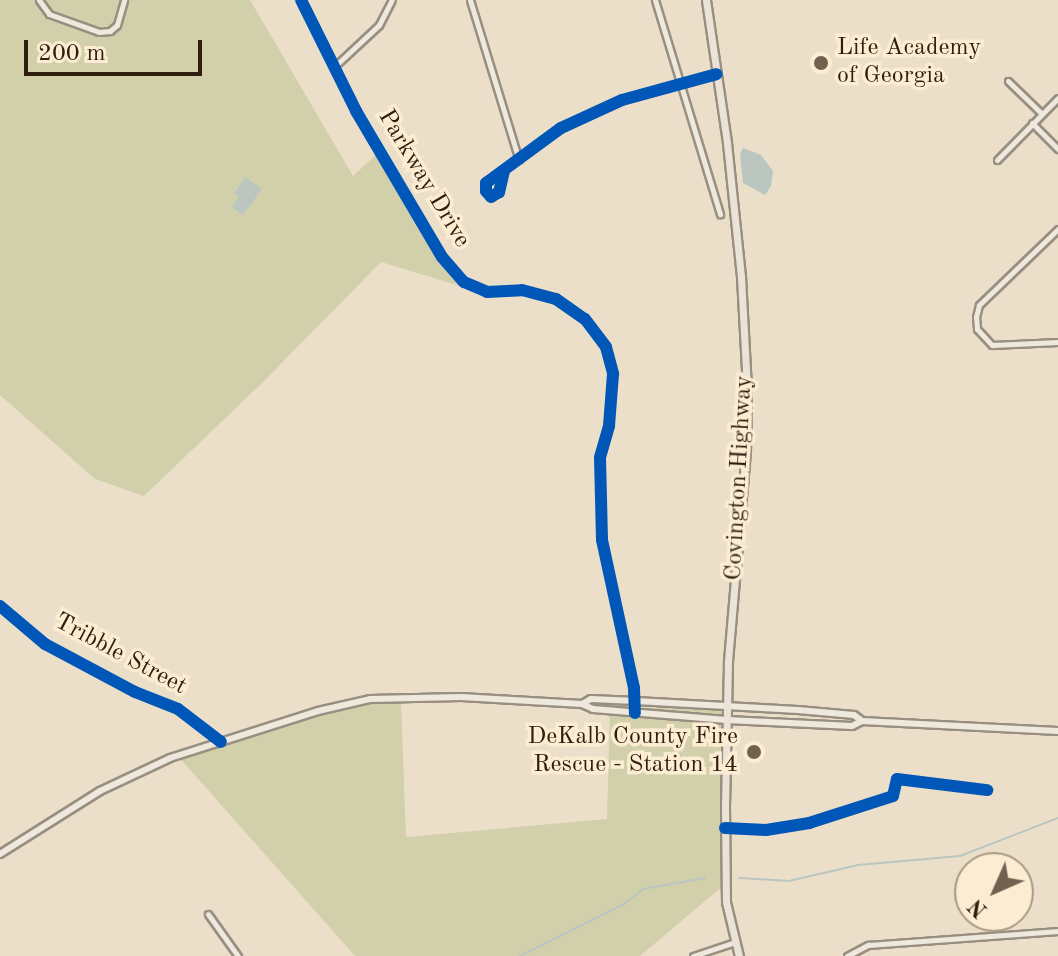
<!DOCTYPE html>
<style>
body{margin:0}
#map{position:relative;width:1058px;height:956px;overflow:hidden;background:#ecdfc9;font-family:"Old Standard TT",serif}
div>[style]{position:absolute}
[style*='--x']{left:calc(var(--x)*1px);top:calc(var(--y)*1px);width:calc(var(--w)*1px);rotate:calc(var(--a)*1deg)}
.green>*{inset:0;background:#d2d0ab}
.water>*{inset:0;background:#bbc6c0}
.stream>*{height:2px;margin:-1px;padding:0 1px;transform-origin:1px;border-radius:1px;background:#bbc6c0}
.roads{filter:drop-shadow(2px 0 #988f81) drop-shadow(-2px 0 #988f81) drop-shadow(0 2px #988f81) drop-shadow(0 -2px #988f81)}
.street>*{height:5px;margin:-2.5px;padding:0 2.5px;transform-origin:2.5px;border-radius:2.5px;background:#eee8dd}
.secondary>*{height:6px;margin:-3px;padding:0 3px;transform-origin:3px;border-radius:3px;background:#eee8dd}
.primary>*{height:7px;margin:-3.5px;padding:0 3.5px;transform-origin:3.5px;border-radius:3.5px;background:#ebe3d7}
.cycleway>*{height:12px;margin:-6px;padding:0 6px;transform-origin:6px;border-radius:6px;background:#0057b8}
.dots>*{width:22px;height:22px;translate:-50% -50%;box-sizing:border-box;border:4px solid #fcedd2;border-radius:50%}
span{translate:-50% -50%;white-space:nowrap;text-align:center;line-height:1.15;-webkit-text-stroke:7px #fcedd2;paint-order:stroke}
.poi-label{font-size:24px;color:#2d1e0e}
.left{translate:0 -50%;text-align:left}
.right{translate:-100% -50%;text-align:right}
.street-label{font-size:24px;color:#2d1e0e}
.north{position:absolute;left:954px;top:852px;width:80px;height:80px;box-sizing:border-box;background:#fcedd2;border:2px solid #a99a84;border-radius:50%;rotate:225deg;font-size:22px;font-weight:700;line-height:32px;text-align:center;color:#2d1e0e}
.north::after{content:'';display:block;margin:auto;width:28px;height:36px;background:#70624f;clip-path:polygon(50% 0,100% 100%,50% 72%,0 100%)}
.scale{position:absolute;left:24px;top:40px;width:178px;height:36px;box-sizing:border-box;border:4px solid #2d1e0e;border-top:0;padding-left:10px;font-size:24px;line-height:28px;white-space:nowrap;color:#2d1e0e;-webkit-text-stroke:6px #fcedd2;paint-order:stroke}
</style>
<div id="map">
<div class="green">
<i style="clip-path:polygon(0 0,250px 0,353px 176px,378px 153px,391px 179px,470px 289px,381px 262px,262px 383px,144px 496px,95px 479px,0 395px)"></i>
<i style="clip-path:polygon(401px 701px,406px 837px,607px 819px,610px 708px,728px 707px,730px 734px,725px 805px,730px 880px,640px 956px,355px 956px,177px 755px,330px 706px)"></i>
</div>
<div class="water">
<i style="clip-path:polygon(743px 148px,761px 155px,773px 171px,771px 186px,765px 195px,743px 183px,740px 154px)"></i>
<i style="clip-path:polygon(245px 177px,262px 189px,243px 215px,232px 207px,239px 197px,234px 193px)"></i>
</div>
<div class="stream">
<i style="--x:739;--y:878;--w:50;--a:3.4"></i>
<i style="--x:789;--y:881;--w:71;--a:-13.1"></i>
<i style="--x:858;--y:865;--w:102;--a:-5"></i>
<i style="--x:960;--y:856;--w:105;--a:-21.2"></i>
<i style="--x:520;--y:956;--w:116;--a:-26.6"></i>
<i style="--x:624;--y:904;--w:24;--a:-38"></i>
<i style="--x:643;--y:889;--w:63;--a:-10.1"></i>
</div>
<div class="roads">
<div class="street">
<i style="--x:39;--y:0;--w:17;--a:54"></i>
<i style="--x:49;--y:14;--w:53;--a:19.8"></i>
<i style="--x:99;--y:32;--w:11;--a:-5"></i>
<i style="--x:110;--y:31;--w:9;--a:-41"></i>
<i style="--x:117;--y:25;--w:26;--a:-74"></i>
<i style="--x:301;--y:0;--w:124;--a:63.6"></i>
<i style="--x:356;--y:111;--w:169;--a:59.5"></i>
<i style="--x:442;--y:257;--w:33;--a:49"></i>
<i style="--x:464;--y:282;--w:25;--a:23"></i>
<i style="--x:487;--y:292;--w:35;--a:-3"></i>
<i style="--x:522;--y:290;--w:35;--a:15"></i>
<i style="--x:556;--y:299;--w:35;--a:35"></i>
<i style="--x:585;--y:319;--w:35;--a:53"></i>
<i style="--x:606;--y:347;--w:28;--a:75"></i>
<i style="--x:613;--y:374;--w:52;--a:94.4"></i>
<i style="--x:609;--y:426;--w:33;--a:106"></i>
<i style="--x:600;--y:458;--w:82;--a:88.6"></i>
<i style="--x:602;--y:540;--w:151;--a:77.8"></i>
<i style="--x:634;--y:688;--w:25;--a:88"></i>
<i style="--x:470;--y:0;--w:167;--a:73"></i>
<i style="--x:655;--y:0;--w:224;--a:73.1"></i>
<i style="--x:335;--y:66;--w:60;--a:-43"></i>
<i style="--x:379;--y:25;--w:28;--a:-63"></i>
<i style="--x:1008;--y:81;--w:46;--a:44.1"></i>
<i style="--x:1032;--y:123;--w:37;--a:45"></i>
<i style="--x:997;--y:160;--w:87;--a:-45.5"></i>
<i style="--x:504;--y:171;--w:22;--a:103"></i>
<i style="--x:499;--y:192;--w:9;--a:148"></i>
<i style="--x:491;--y:197;--w:8;--a:-130"></i>
<i style="--x:486;--y:191;--w:8;--a:-90"></i>
<i style="--x:486;--y:183;--w:93;--a:-36.3"></i>
<i style="--x:561;--y:128;--w:67;--a:-24.7"></i>
<i style="--x:622;--y:100;--w:98;--a:-15.3"></i>
<i style="--x:1058;--y:229;--w:110;--a:136.1"></i>
<i style="--x:979;--y:305;--w:12;--a:104"></i>
<i style="--x:976;--y:317;--w:12;--a:85"></i>
<i style="--x:977;--y:329;--w:22;--a:47"></i>
<i style="--x:992;--y:345;--w:66;--a:-2.6"></i>
<i style="--x:0;--y:606;--w:59;--a:40.2"></i>
<i style="--x:45;--y:644;--w:102;--a:28.1"></i>
<i style="--x:135;--y:692;--w:46;--a:21.6"></i>
<i style="--x:178;--y:709;--w:54;--a:37.5"></i>
<i style="--x:725;--y:828;--w:41;--a:2.8"></i>
<i style="--x:766;--y:830;--w:44;--a:-9.2"></i>
<i style="--x:809;--y:823;--w:88;--a:-17.8"></i>
<i style="--x:893;--y:796;--w:17;--a:-77"></i>
<i style="--x:897;--y:779;--w:91;--a:7"></i>
<i style="--x:208;--y:914;--w:52;--a:54.5"></i>
<i style="--x:693;--y:956;--w:44;--a:-18.4"></i>
<i style="--x:847;--y:956;--w:24;--a:-28"></i>
<i style="--x:868;--y:945;--w:191;--a:-4.2"></i>
</div>
<div class="secondary">
<i style="--x:582;--y:704;--w:10;--a:-29"></i>
<i style="--x:591;--y:699;--w:45;--a:2.5"></i>
<i style="--x:636;--y:701;--w:162;--a:3.2"></i>
<i style="--x:798;--y:710;--w:56;--a:5.1"></i>
<i style="--x:854;--y:715;--w:10;--a:37"></i>
<i style="--x:862;--y:721;--w:196;--a:2.9"></i>
<i style="--x:0;--y:854;--w:118;--a:-32.2"></i>
<i style="--x:100;--y:791;--w:77;--a:-25.2"></i>
<i style="--x:170;--y:758;--w:155;--a:-17.6"></i>
<i style="--x:318;--y:711;--w:53;--a:-13"></i>
<i style="--x:370;--y:699;--w:91;--a:-1.3"></i>
<i style="--x:461;--y:697;--w:121;--a:3.3"></i>
<i style="--x:582;--y:704;--w:12;--a:24"></i>
<i style="--x:593;--y:709;--w:134;--a:4.7"></i>
<i style="--x:727;--y:720;--w:125;--a:2.7"></i>
<i style="--x:852;--y:726;--w:11;--a:-27"></i>
</div>
<div class="primary">
<i style="--x:706;--y:0;--w:145;--a:81.6"></i>
<i style="--x:727;--y:143;--w:135;--a:84"></i>
<i style="--x:741;--y:277;--w:112;--a:86.9"></i>
<i style="--x:747;--y:389;--w:62;--a:90.9"></i>
<i style="--x:746;--y:451;--w:213;--a:94.9"></i>
<i style="--x:728;--y:663;--w:144;--a:91.2"></i>
<i style="--x:725;--y:807;--w:95;--a:89.4"></i>
<i style="--x:726;--y:902;--w:56;--a:76.5"></i>
</div>
</div>
<div class="cycleway">
<i style="--x:301;--y:0;--w:124;--a:63.6"></i>
<i style="--x:356;--y:111;--w:169;--a:59.5"></i>
<i style="--x:442;--y:257;--w:33;--a:49"></i>
<i style="--x:464;--y:282;--w:25;--a:23"></i>
<i style="--x:487;--y:292;--w:35;--a:-3"></i>
<i style="--x:522;--y:290;--w:35;--a:15"></i>
<i style="--x:556;--y:299;--w:35;--a:35"></i>
<i style="--x:585;--y:319;--w:35;--a:53"></i>
<i style="--x:606;--y:347;--w:28;--a:75"></i>
<i style="--x:613;--y:374;--w:52;--a:94.4"></i>
<i style="--x:609;--y:426;--w:33;--a:106"></i>
<i style="--x:600;--y:458;--w:82;--a:88.6"></i>
<i style="--x:602;--y:540;--w:151;--a:77.8"></i>
<i style="--x:634;--y:688;--w:25;--a:88"></i>
<i style="--x:504;--y:171;--w:22;--a:103"></i>
<i style="--x:499;--y:192;--w:9;--a:148"></i>
<i style="--x:491;--y:197;--w:8;--a:-130"></i>
<i style="--x:486;--y:191;--w:8;--a:-90"></i>
<i style="--x:486;--y:183;--w:93;--a:-36.3"></i>
<i style="--x:561;--y:128;--w:67;--a:-24.7"></i>
<i style="--x:622;--y:100;--w:98;--a:-15.3"></i>
<i style="--x:0;--y:606;--w:59;--a:40.2"></i>
<i style="--x:45;--y:644;--w:102;--a:28.1"></i>
<i style="--x:135;--y:692;--w:46;--a:21.6"></i>
<i style="--x:178;--y:709;--w:54;--a:37.5"></i>
<i style="--x:725;--y:828;--w:41;--a:2.8"></i>
<i style="--x:766;--y:830;--w:44;--a:-9.2"></i>
<i style="--x:809;--y:823;--w:88;--a:-17.8"></i>
<i style="--x:893;--y:796;--w:17;--a:-77"></i>
<i style="--x:897;--y:779;--w:91;--a:7"></i>
</div>
<div class="dots">
<i style="left:821px;top:63px;background:#70624f"></i>
<i style="left:754px;top:752px;background:#70624f"></i>
</div>
<div class="poi-label">
<span class="left" style="left:837px;top:63px">Life Academy<br>of Georgia</span>
<span class="right" style="left:738px;top:752px">DeKalb County Fire<br>Rescue - Station 14</span>
</div>
<div class="street-label">
<span style="left:423px;top:179px;rotate:59deg">Parkway Drive</span>
<span style="left:740px;top:478px;rotate:-87deg">Covington Highway</span>
<span style="left:120px;top:655px;rotate:28deg">Tribble Street</span>
</div>
<div class="north">N</div>
<div class="scale">200 m</div>
</div>
